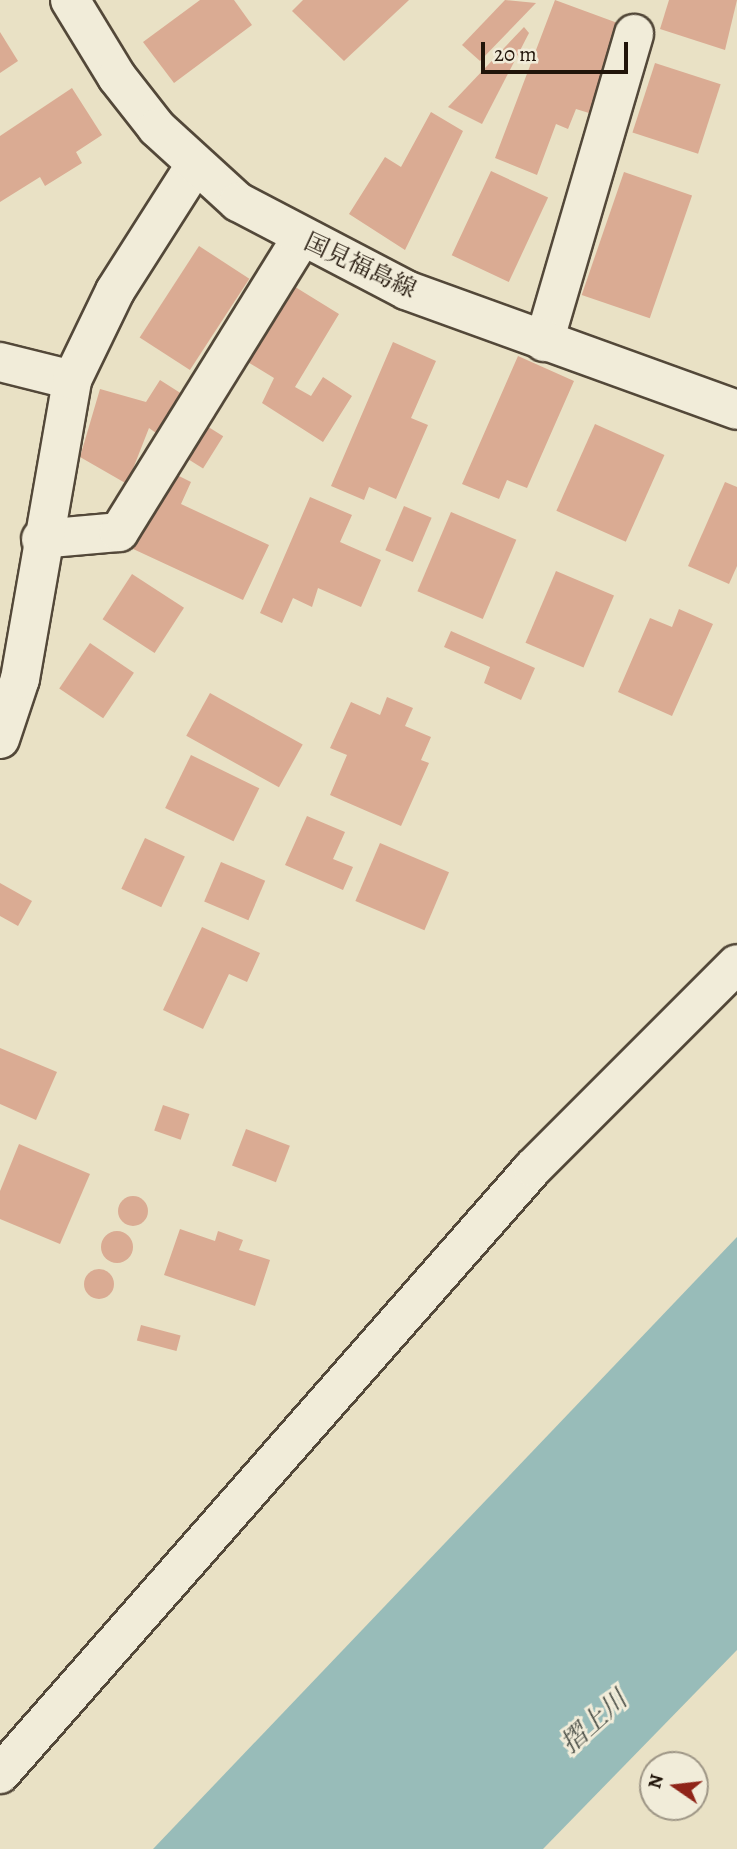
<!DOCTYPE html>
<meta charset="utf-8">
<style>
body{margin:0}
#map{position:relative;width:737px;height:1849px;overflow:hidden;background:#e9e1c5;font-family:Alegreya,"Noto Serif JP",serif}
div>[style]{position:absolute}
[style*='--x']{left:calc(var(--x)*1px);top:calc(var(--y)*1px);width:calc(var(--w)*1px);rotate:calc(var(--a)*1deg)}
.water>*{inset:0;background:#98bcb9}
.building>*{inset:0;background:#daab93;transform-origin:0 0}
.round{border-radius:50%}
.roads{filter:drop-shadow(2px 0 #534839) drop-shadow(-2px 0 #534839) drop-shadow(0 2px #534839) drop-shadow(0 -2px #534839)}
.minor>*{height:38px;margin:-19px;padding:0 19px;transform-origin:19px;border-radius:19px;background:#f1ecd9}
.secondary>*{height:38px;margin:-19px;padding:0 19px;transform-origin:19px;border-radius:19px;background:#f1ecd9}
span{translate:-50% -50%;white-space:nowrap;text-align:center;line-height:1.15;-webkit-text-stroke:6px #f1ecd9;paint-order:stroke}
.street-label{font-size:24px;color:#21150a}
.water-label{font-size:26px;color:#4b4f47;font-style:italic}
.north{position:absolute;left:639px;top:1751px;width:70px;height:70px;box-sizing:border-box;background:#f1ecd9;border:2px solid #9e9686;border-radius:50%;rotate:284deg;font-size:19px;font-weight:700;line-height:28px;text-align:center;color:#21150a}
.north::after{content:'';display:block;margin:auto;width:24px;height:32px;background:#8f2418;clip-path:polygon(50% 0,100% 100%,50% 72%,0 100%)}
.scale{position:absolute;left:481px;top:42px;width:147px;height:32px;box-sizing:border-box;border:4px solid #21150a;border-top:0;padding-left:9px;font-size:21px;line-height:24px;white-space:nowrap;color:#21150a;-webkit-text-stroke:5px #f1ecd9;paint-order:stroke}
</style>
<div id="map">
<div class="water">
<i style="clip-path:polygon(737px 1237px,737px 1650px,543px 1849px,153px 1849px)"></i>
</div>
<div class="building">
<i style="clip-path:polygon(200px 0,234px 0,252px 25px,174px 83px,143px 42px)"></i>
<i style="clip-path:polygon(303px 0,409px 0,344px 61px,292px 11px)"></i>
<i style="clip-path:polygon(505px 0,536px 3px,480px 61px,462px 45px)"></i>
<i style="clip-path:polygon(555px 0,623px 25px,589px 113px,576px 109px,568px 129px,556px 124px,537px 175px,495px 158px)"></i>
<i style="clip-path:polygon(669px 0,737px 0,725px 50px,660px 29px)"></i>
<i style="clip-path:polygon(524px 27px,529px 33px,482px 124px,448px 107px)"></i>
<i style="clip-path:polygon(0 32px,18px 61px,0 73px)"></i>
<i style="left:655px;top:63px;width:69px;height:73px;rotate:18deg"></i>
<i style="clip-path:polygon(72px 88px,102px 135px,76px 152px,82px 163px,45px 186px,40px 177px,0 202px,0 136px)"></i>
<i style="clip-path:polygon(431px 112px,463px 131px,405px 250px,349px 214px,385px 157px,401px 167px)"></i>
<i style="left:491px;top:171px;width:63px;height:93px;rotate:25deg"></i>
<i style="left:624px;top:172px;width:72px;height:130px;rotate:19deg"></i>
<i style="left:199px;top:246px;width:60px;height:109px;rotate:33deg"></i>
<i style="clip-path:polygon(292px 285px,339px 314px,295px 387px,311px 396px,323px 377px,352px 396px,323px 442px,262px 403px,274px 378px,246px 361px)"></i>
<i style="clip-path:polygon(393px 342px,436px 361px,411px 418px,428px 425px,396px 499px,369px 487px,364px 500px,331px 486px)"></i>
<i style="clip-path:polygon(518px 356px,574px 381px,527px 488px,507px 480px,499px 499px,462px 484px)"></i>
<i style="clip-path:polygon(160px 380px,182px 394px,156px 433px,149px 428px,127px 484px,80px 457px,100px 389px,146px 402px)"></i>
<i style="left:202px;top:423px;width:25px;height:38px;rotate:32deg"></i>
<i style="left:595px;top:424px;width:76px;height:95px;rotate:24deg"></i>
<i style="clip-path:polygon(167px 470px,191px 482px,181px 504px,269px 545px,243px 600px,131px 548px)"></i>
<i style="clip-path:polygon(725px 482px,737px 487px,737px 566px,729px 584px,688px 566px)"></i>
<i style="clip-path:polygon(310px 497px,352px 515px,340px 542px,381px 560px,361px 607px,318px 588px,312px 607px,293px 598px,282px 623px,260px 613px)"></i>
<i style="left:404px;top:506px;width:30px;height:48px;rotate:23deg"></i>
<i style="left:451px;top:512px;width:71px;height:86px;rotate:23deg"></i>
<i style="left:556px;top:571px;width:63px;height:78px;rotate:23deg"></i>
<i style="left:132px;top:574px;width:62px;height:54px;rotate:33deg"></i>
<i style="clip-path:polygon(679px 609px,713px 624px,672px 716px,618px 692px,650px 618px,672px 627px)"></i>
<i style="clip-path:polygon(451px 631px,535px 668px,521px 700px,484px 683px,490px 667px,444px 647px)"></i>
<i style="left:90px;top:643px;width:53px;height:55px;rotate:34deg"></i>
<i style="left:210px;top:693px;width:106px;height:49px;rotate:29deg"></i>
<i style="clip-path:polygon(387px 697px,413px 708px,405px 726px,431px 737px,421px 760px,429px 763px,401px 826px,330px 795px,347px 755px,330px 748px,351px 702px,380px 715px)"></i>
<i style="left:191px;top:755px;width:76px;height:59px;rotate:26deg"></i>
<i style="clip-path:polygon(307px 816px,345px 832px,333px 859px,353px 867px,343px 890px,285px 865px)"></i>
<i style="left:145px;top:838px;width:44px;height:56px;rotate:25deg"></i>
<i style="left:380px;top:843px;width:75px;height:63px;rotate:23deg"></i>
<i style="left:221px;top:862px;width:48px;height:43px;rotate:23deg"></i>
<i style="clip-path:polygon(0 883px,32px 901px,18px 926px,0 916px)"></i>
<i style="clip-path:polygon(202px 927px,260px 953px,247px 982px,229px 974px,203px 1029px,163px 1010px)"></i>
<i style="clip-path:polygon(0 1048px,57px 1072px,36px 1120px,0 1104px)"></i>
<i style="left:163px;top:1105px;width:28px;height:27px;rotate:19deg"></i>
<i style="left:246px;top:1129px;width:47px;height:39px;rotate:21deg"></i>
<i style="clip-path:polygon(19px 1144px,90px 1174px,60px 1244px,0 1219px,0 1191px)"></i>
<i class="round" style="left:118px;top:1196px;width:30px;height:30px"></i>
<i style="clip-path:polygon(180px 1229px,215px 1241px,218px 1231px,243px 1240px,239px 1250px,270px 1260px,255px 1306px,164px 1275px)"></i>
<i class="round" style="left:101px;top:1231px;width:32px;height:32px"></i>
<i class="round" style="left:84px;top:1269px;width:30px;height:30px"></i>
<i style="left:141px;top:1325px;width:41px;height:16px;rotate:15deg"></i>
</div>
<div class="roads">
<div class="minor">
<i style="--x:544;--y:342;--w:321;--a:-73.7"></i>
<i style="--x:0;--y:362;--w:74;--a:14"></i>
<i style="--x:41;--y:539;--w:78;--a:-5.1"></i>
<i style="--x:119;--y:532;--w:346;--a:-58.2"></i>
<i style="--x:0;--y:739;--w:63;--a:-71.6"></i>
<i style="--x:20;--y:679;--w:303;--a:-80.1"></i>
<i style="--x:72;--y:380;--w:99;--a:-64.2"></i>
<i style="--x:115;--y:291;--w:147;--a:-57.5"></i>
<i style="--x:0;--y:1774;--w:807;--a:-48.67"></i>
<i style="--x:533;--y:1168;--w:288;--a:-45"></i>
</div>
<div class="secondary">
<i style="--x:70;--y:0;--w:90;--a:58.6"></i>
<i style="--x:117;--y:77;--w:65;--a:51.9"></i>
<i style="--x:157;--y:128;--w:110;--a:42.4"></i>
<i style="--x:238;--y:202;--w:190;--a:27.6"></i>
<i style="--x:406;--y:290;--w:352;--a:19.9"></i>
</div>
</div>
<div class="street-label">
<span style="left:360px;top:266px;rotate:25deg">国見福島線</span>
</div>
<div class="water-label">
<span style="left:594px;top:1722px;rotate:-42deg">摺上川</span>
</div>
<div class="north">N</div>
<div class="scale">20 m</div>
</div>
